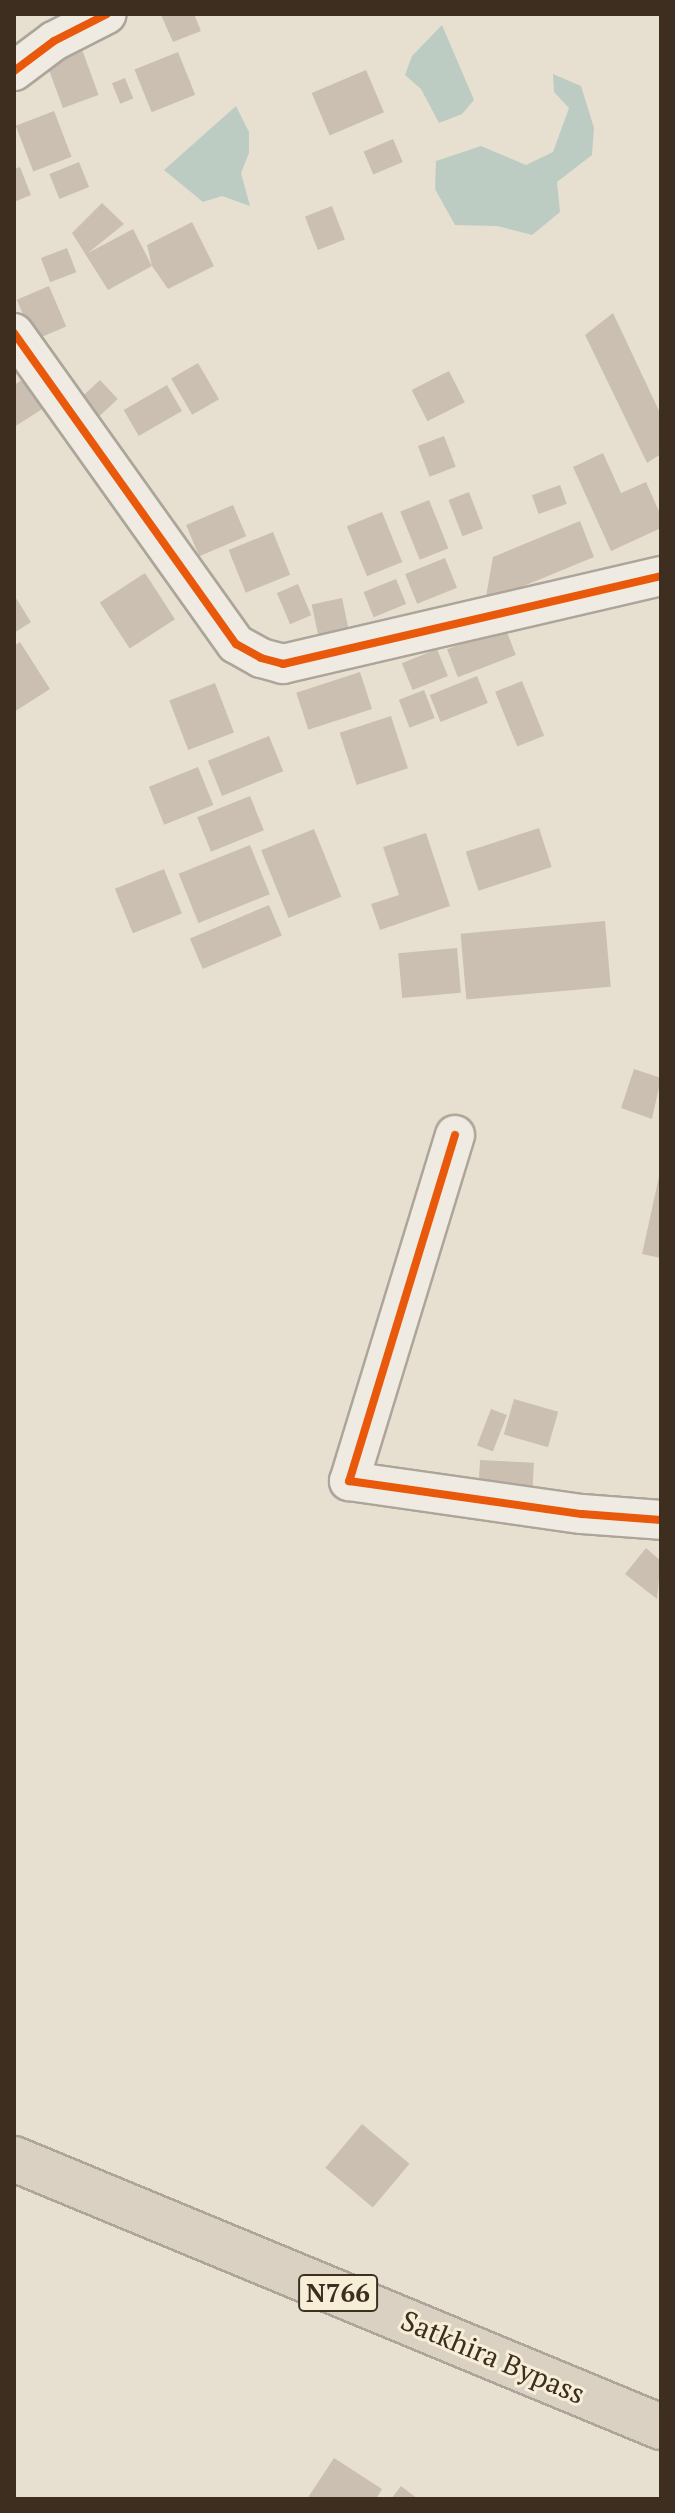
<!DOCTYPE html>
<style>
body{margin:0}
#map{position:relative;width:675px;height:2513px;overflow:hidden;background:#e7e0d1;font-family:"PT Serif",serif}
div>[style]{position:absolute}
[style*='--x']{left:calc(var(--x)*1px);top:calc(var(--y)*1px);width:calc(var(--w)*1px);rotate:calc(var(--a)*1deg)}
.water>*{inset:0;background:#bcccc2}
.building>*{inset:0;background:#cbbfb2;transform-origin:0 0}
.roads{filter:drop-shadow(2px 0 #ada599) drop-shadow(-2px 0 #ada599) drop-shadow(0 2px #ada599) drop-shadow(0 -2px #ada599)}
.minor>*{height:38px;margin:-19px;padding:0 19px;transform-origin:19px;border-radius:19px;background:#efebe3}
.highway>*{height:44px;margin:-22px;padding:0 22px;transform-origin:22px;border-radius:22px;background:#dad1c2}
.cycleway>*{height:8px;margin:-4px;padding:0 4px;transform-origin:4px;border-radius:4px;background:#e8590c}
span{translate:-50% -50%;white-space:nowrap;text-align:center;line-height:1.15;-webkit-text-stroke:6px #f7eed8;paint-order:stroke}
.shield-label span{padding:2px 6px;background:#f7eed8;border:2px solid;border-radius:6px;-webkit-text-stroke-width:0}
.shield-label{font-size:26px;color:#3d2e20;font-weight:700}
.street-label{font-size:28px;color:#3d2e20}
.frame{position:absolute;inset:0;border:16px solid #3d2e20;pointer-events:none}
</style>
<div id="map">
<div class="water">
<i style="clip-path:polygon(442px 25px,474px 100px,462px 114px,439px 123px,421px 89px,405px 75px,412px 56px)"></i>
<i style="clip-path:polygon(553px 74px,581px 86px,594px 128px,592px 155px,557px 182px,560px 212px,532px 235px,497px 226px,455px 225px,435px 189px,436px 161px,481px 146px,526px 165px,553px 152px,569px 108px,554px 92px)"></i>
<i style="clip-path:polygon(236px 106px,249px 132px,249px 153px,241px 173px,250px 206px,222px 196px,203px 202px,164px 170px)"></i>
</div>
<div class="building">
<i style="clip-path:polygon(194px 14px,201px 31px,173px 42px,161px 15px)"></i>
<i style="left:76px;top:33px;width:66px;height:38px;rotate:70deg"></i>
<i style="left:178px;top:52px;width:46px;height:47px;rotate:68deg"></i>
<i style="left:366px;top:70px;width:46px;height:59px;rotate:67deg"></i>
<i style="left:125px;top:78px;width:22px;height:14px;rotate:68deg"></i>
<i style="left:54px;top:111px;width:49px;height:41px;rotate:69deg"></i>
<i style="left:393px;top:139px;width:25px;height:32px;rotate:67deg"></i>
<i style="left:79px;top:162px;width:27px;height:32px;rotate:68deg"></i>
<i style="clip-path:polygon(20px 167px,31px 195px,14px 202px,14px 169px)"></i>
<i style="clip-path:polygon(102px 203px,124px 224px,88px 253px,133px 229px,152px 266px,108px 290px,72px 233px)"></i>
<i style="left:332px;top:206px;width:36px;height:29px;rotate:69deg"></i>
<i style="clip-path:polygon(192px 222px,214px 266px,168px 289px,152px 266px,147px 245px)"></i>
<i style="left:67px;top:248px;width:26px;height:28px;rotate:69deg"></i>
<i style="left:49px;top:286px;width:44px;height:35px;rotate:67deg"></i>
<i style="clip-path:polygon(613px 313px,661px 415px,661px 454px,647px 463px,585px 335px)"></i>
<i style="left:198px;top:363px;width:42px;height:31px;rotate:60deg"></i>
<i style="left:449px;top:371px;width:35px;height:42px;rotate:63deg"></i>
<i style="clip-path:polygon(28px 376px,47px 406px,14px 427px,14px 385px)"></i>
<i style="left:100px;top:380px;width:26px;height:33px;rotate:47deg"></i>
<i style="left:167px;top:385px;width:30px;height:50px;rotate:60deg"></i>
<i style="left:444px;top:436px;width:33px;height:28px;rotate:69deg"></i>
<i style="clip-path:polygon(603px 453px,621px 493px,646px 482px,661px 516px,661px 528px,611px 551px,573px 467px)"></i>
<i style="left:560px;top:485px;width:20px;height:30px;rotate:70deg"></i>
<i style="left:469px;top:492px;width:39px;height:22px;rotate:69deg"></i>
<i style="left:429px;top:500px;width:52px;height:31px;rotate:68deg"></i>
<i style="left:233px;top:505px;width:34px;height:51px;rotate:67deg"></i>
<i style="left:382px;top:512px;width:54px;height:38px;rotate:68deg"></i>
<i style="clip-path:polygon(580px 521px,594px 557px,485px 602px,493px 557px)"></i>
<i style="left:273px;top:532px;width:46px;height:48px;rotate:68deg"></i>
<i style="left:445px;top:558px;width:32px;height:43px;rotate:68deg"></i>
<i style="left:145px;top:573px;width:55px;height:54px;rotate:57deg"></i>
<i style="left:396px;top:579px;width:27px;height:35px;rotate:68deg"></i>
<i style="left:298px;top:584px;width:34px;height:23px;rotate:67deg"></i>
<i style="clip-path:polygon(14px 595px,31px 622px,14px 633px)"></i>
<i style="left:342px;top:598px;width:35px;height:31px;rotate:78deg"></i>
<i style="left:505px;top:627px;width:30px;height:62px;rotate:69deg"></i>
<i style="clip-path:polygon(20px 642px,50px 689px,14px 712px,14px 646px)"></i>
<i style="left:437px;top:649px;width:29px;height:38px;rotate:68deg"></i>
<i style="left:360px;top:672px;width:39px;height:67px;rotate:72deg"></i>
<i style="left:477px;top:676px;width:29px;height:51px;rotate:68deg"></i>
<i style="left:522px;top:681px;width:59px;height:29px;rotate:68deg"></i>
<i style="left:215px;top:683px;width:53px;height:49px;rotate:69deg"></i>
<i style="left:424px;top:690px;width:30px;height:27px;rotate:69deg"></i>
<i style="left:391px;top:716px;width:55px;height:54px;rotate:72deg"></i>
<i style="left:269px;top:736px;width:38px;height:66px;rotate:68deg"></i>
<i style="left:198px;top:767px;width:41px;height:53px;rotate:68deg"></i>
<i style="left:250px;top:796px;width:37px;height:57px;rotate:68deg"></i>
<i style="left:539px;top:828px;width:41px;height:77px;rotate:72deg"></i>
<i style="left:314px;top:829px;width:73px;height:57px;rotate:68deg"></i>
<i style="clip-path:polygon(426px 833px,450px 906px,380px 930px,371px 904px,399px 895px,383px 847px)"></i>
<i style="left:250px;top:845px;width:53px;height:77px;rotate:68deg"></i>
<i style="left:164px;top:869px;width:48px;height:53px;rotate:68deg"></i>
<i style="left:269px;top:905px;width:33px;height:86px;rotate:67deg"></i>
<i style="left:605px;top:921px;width:66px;height:145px;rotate:85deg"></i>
<i style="left:457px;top:948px;width:45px;height:59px;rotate:85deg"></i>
<i style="clip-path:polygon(634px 1069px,661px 1078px,652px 1119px,621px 1108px)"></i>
<i style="clip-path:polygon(660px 1172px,661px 1172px,661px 1258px,642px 1254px)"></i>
<i style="left:514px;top:1399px;width:46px;height:37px;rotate:16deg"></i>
<i style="left:491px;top:1409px;width:17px;height:39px;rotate:21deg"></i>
<i style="left:480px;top:1460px;width:54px;height:32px;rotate:3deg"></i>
<i style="clip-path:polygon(646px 1548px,661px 1561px,657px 1599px,625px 1574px)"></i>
<i style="left:362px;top:2124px;width:62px;height:57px;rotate:40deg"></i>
<i style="clip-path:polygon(334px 2458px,382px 2489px,376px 2499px,307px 2499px)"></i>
<i style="clip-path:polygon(401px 2486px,418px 2499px,391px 2499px)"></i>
</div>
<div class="roads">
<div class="minor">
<i style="--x:14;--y:71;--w:50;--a:-36.9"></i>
<i style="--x:54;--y:41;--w:59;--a:-27"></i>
<i style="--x:14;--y:333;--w:382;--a:54.5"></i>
<i style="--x:236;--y:644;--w:29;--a:29"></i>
<i style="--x:261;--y:658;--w:23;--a:15"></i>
<i style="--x:283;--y:664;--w:388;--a:-13.1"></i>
<i style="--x:455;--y:1135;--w:362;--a:107"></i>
<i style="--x:349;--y:1481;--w:235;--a:8.1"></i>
<i style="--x:582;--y:1514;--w:79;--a:4.3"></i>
</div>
<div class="highway">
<i style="--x:14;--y:2159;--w:700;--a:22.5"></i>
</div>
</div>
<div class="cycleway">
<i style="--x:14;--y:71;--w:50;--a:-36.9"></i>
<i style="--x:54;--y:41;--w:59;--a:-27"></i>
<i style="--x:14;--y:333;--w:382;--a:54.5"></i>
<i style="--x:236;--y:644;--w:29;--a:29"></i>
<i style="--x:261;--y:658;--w:23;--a:15"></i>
<i style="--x:283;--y:664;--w:388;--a:-13.1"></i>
<i style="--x:455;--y:1135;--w:362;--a:107"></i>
<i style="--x:349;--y:1481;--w:235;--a:8.1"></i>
<i style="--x:582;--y:1514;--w:79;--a:4.3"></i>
</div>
<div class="shield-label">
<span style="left:338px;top:2293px">N766</span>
</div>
<div class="street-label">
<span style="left:493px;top:2357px;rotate:23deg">Satkhira Bypass</span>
</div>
<div class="frame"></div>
</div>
